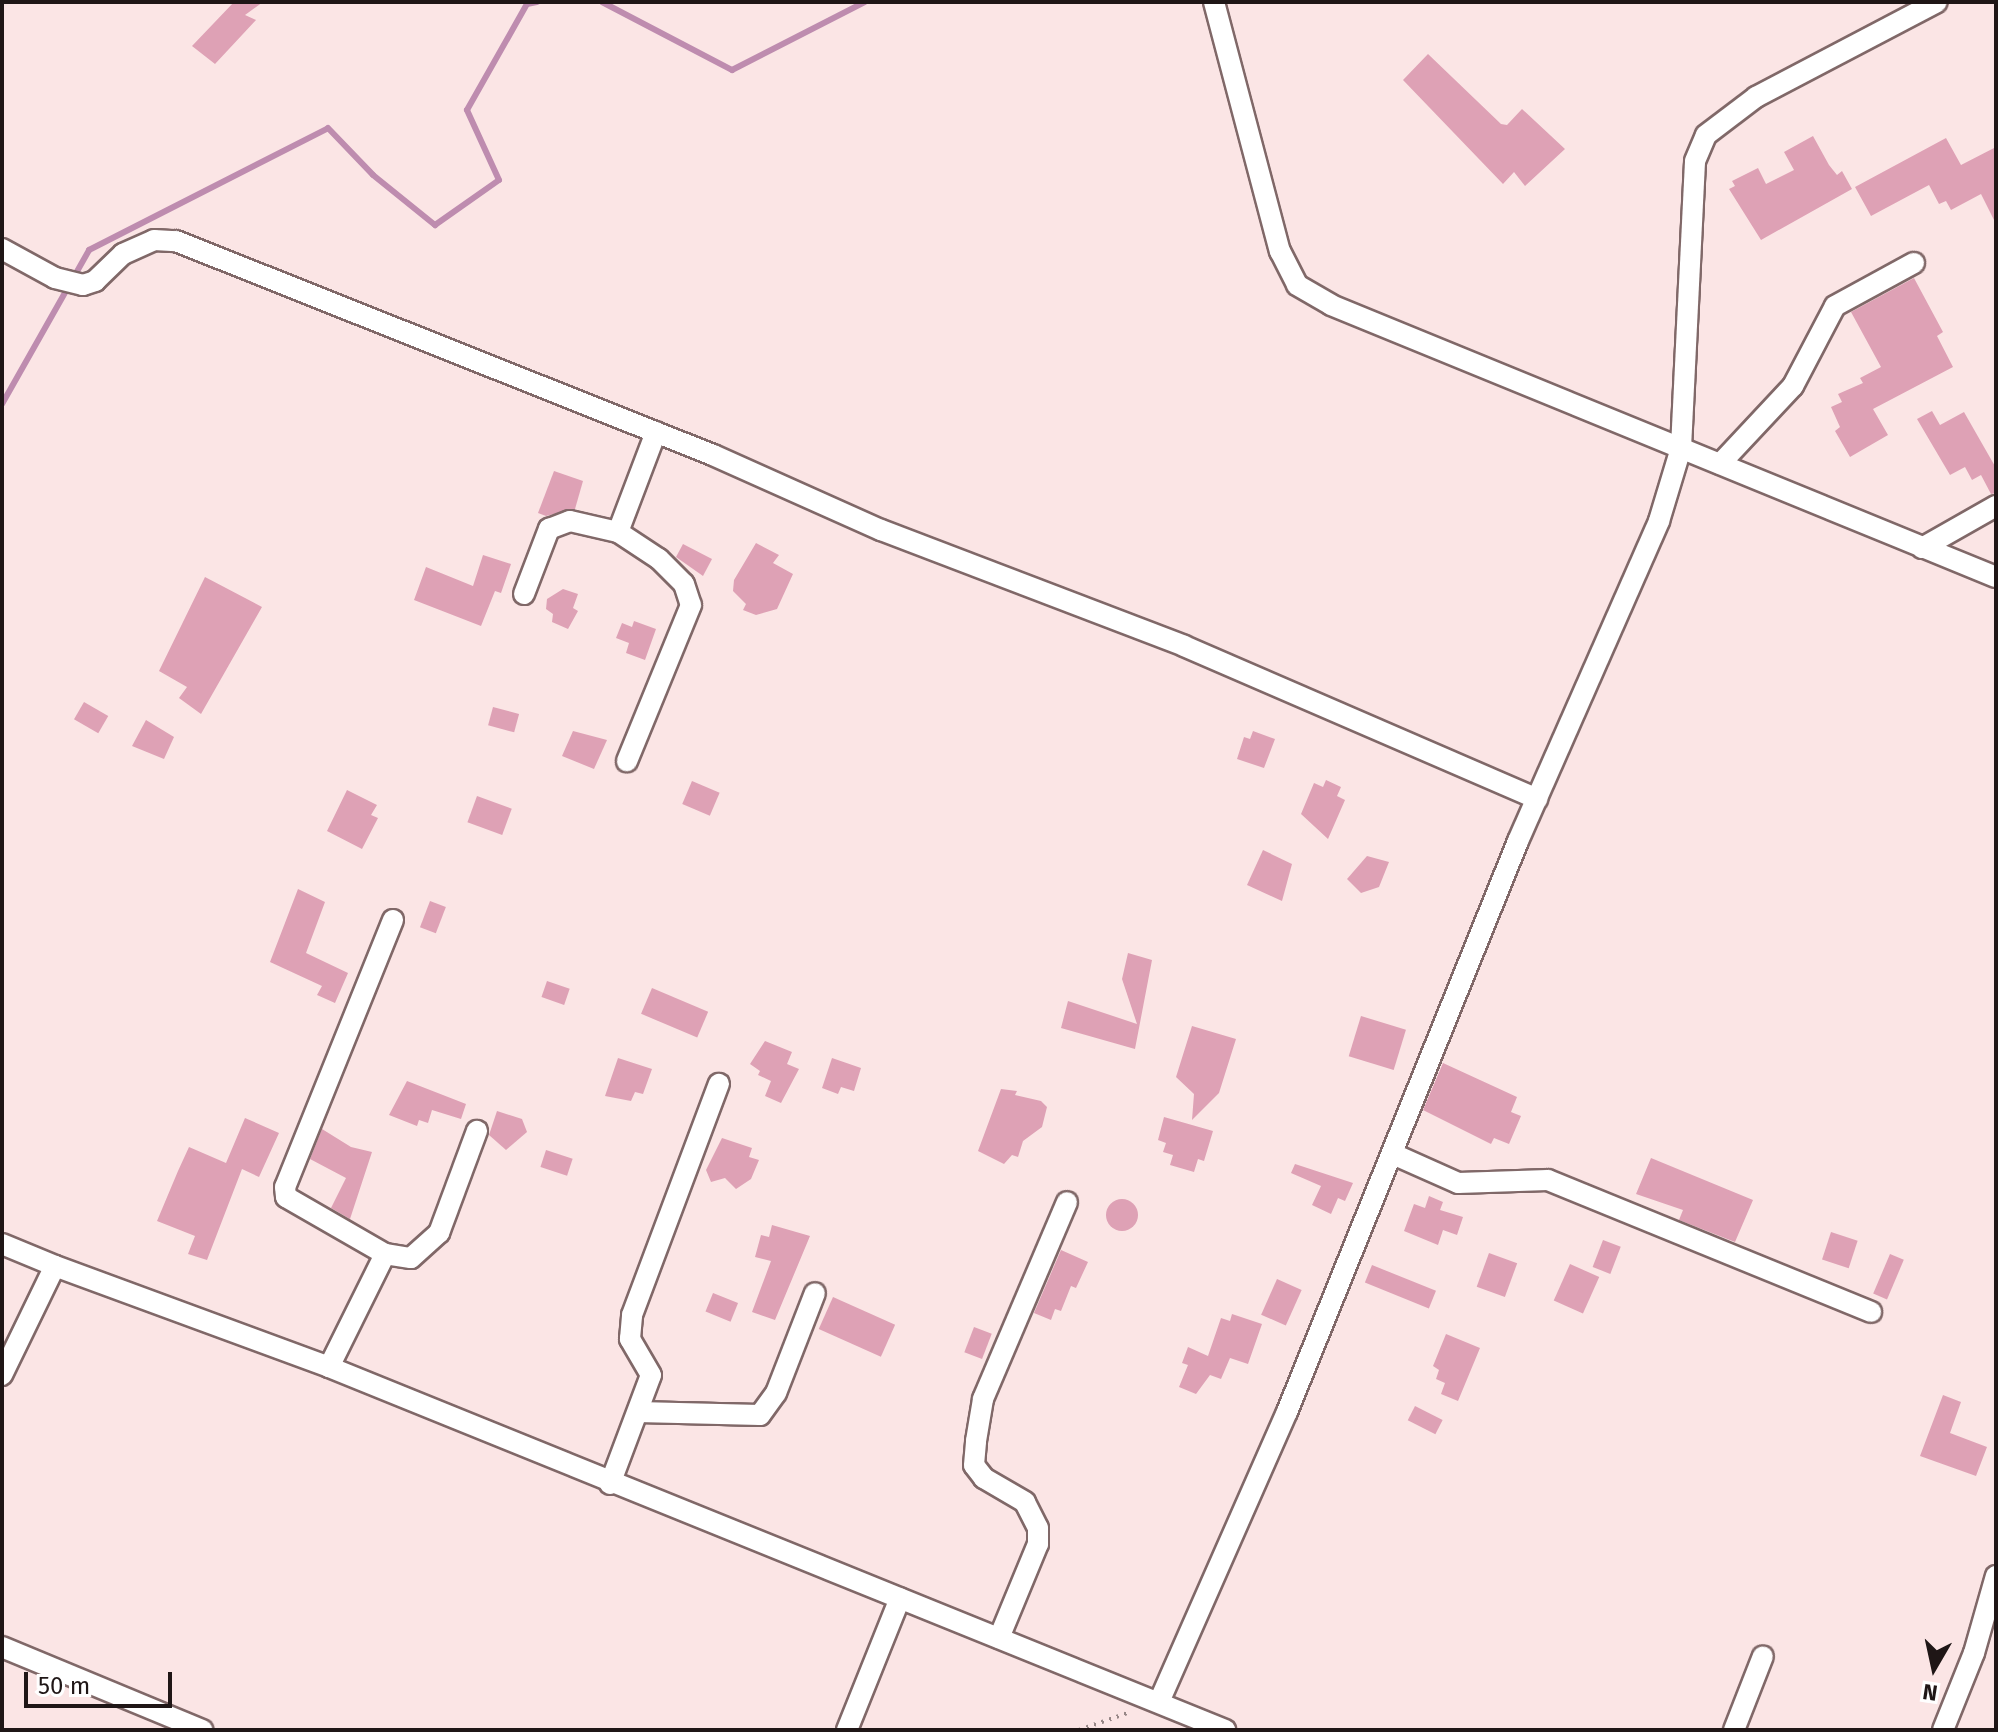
<!DOCTYPE html>
<style>
body{margin:0}
#map{position:relative;width:1998px;height:1732px;overflow:hidden;background:#fbe5e5;font-family:"Fira Sans",sans-serif}
div>[style]{position:absolute}
[style*='--x']{left:calc(var(--x)*1px);top:calc(var(--y)*1px);width:calc(var(--w)*1px);rotate:calc(var(--a)*1deg)}
.stream>*{height:6px;margin:-3px;padding:0 3px;transform-origin:3px;border-radius:3px;background:#be8caf}
.building>*{inset:0;background:#dea1b5;transform-origin:0 0}
.round{border-radius:50%}
.path>*{height:4px;margin-top:-2px;transform-origin:0;background:repeating-linear-gradient(90deg,#968686 0 2px,transparent 0 8px)}
.roads{filter:drop-shadow(2px 0 #806868) drop-shadow(-2px 0 #806868) drop-shadow(0 2px #806868) drop-shadow(0 -2px #806868)}
.minor>*{height:20px;margin:-10px;padding:0 10px;transform-origin:10px;border-radius:10px;background:#fff}
span{translate:-50% -50%;white-space:nowrap;text-align:center;line-height:1.15;-webkit-text-stroke:8px #fff;paint-order:stroke}
.frame{position:absolute;inset:0;border:4px solid #1f1616;pointer-events:none}
.north{position:absolute;left:1894px;top:1628px;width:80px;height:80px;-webkit-text-stroke:6px #fff;paint-order:stroke;rotate:189deg;font-size:22px;font-weight:700;line-height:32px;text-align:center;color:#1f1616}
.north::after{content:'';display:block;margin:auto;width:28px;height:36px;background:#1f1616;clip-path:polygon(50% 0,100% 100%,50% 72%,0 100%)}
.scale{position:absolute;left:24px;top:1672px;width:148px;height:36px;box-sizing:border-box;border:4px solid #1f1616;border-top:0;padding-left:10px;font-size:24px;line-height:28px;white-space:nowrap;color:#1f1616;-webkit-text-stroke:6px #fff;paint-order:stroke}
</style>
<div id="map">
<div class="stream">
<i style="--x:602;--y:2;--w:147;--a:27.6"></i>
<i style="--x:732;--y:70;--w:149;--a:-27.1"></i>
<i style="--x:2;--y:404;--w:177;--a:-60.5"></i>
<i style="--x:89;--y:250;--w:268;--a:-27"></i>
<i style="--x:328;--y:128;--w:65;--a:46.2"></i>
<i style="--x:373;--y:175;--w:80;--a:38.9"></i>
<i style="--x:435;--y:225;--w:78;--a:-35.1"></i>
<i style="--x:499;--y:180;--w:77;--a:-114.6"></i>
<i style="--x:467;--y:110;--w:122;--a:-60.5"></i>
<i style="--x:527;--y:4;--w:10;--a:-11"></i>
</div>
<div class="building">
<i style="clip-path:polygon(234px 2px,263px 2px,245px 15px,256px 20px,215px 64px,192px 46px)"></i>
<i style="clip-path:polygon(1428px 54px,1501px 124px,1507px 125px,1522px 109px,1565px 149px,1525px 186px,1514px 172px,1503px 184px,1403px 80px)"></i>
<i style="clip-path:polygon(1813px 136px,1829px 165px,1837px 175px,1842px 171px,1852px 189px,1761px 240px,1729px 189px,1735px 186px,1732px 181px,1758px 168px,1766px 184px,1794px 170px,1784px 152px)"></i>
<i style="clip-path:polygon(1946px 138px,1961px 165px,1996px 147px,1996px 224px,1981px 194px,1951px 210px,1946px 201px,1939px 204px,1929px 185px,1871px 216px,1855px 187px)"></i>
<i style="clip-path:polygon(1914px 278px,1943px 332px,1937px 336px,1953px 367px,1873px 409px,1888px 435px,1850px 457px,1835px 431px,1840px 427px,1831px 407px,1842px 402px,1838px 394px,1863px 383px,1860px 378px,1881px 367px,1851px 312px)"></i>
<i style="clip-path:polygon(1932px 411px,1940px 425px,1964px 412px,1996px 468px,1996px 493px,1991px 494px,1981px 475px,1972px 480px,1965px 467px,1950px 475px,1917px 419px)"></i>
<i style="clip-path:polygon(554px 471px,583px 481px,575px 509px,546px 516px,538px 513px)"></i>
<i style="clip-path:polygon(756px 543px,779px 555px,773px 563px,793px 574px,777px 609px,756px 615px,743px 610px,746px 604px,733px 591px,734px 580px)"></i>
<i style="clip-path:polygon(683px 544px,712px 559px,703px 576px,676px 557px)"></i>
<i style="clip-path:polygon(483px 555px,511px 564px,501px 593px,495px 591px,481px 626px,414px 600px,426px 567px,473px 586px)"></i>
<i style="clip-path:polygon(205px 577px,262px 607px,201px 714px,179px 698px,187px 687px,159px 671px)"></i>
<i style="clip-path:polygon(563px 589px,578px 594px,573px 608px,578px 611px,568px 629px,552px 622px,553px 614px,546px 609px,547px 599px)"></i>
<i style="clip-path:polygon(634px 621px,656px 629px,645px 660px,626px 653px,629px 643px,616px 638px,622px 623px,632px 627px)"></i>
<i style="left:84px;top:702px;width:28px;height:20px;rotate:30deg"></i>
<i style="left:493px;top:707px;width:27px;height:19px;rotate:15deg"></i>
<i style="clip-path:polygon(146px 720px,174px 737px,164px 759px,132px 746px)"></i>
<i style="clip-path:polygon(573px 731px,607px 740px,594px 769px,562px 756px)"></i>
<i style="clip-path:polygon(1253px 731px,1275px 739px,1264px 768px,1237px 759px,1244px 737px,1250px 739px)"></i>
<i style="clip-path:polygon(1326px 780px,1341px 787px,1337px 796px,1345px 800px,1328px 839px,1301px 814px,1314px 783px,1323px 787px)"></i>
<i style="left:692px;top:781px;width:30px;height:25px;rotate:23deg"></i>
<i style="clip-path:polygon(347px 790px,377px 805px,371px 815px,378px 818px,362px 849px,327px 831px)"></i>
<i style="left:477px;top:796px;width:37px;height:28px;rotate:20deg"></i>
<i style="clip-path:polygon(1263px 850px,1292px 864px,1282px 901px,1247px 885px)"></i>
<i style="clip-path:polygon(1367px 856px,1389px 862px,1379px 887px,1361px 893px,1347px 879px)"></i>
<i style="clip-path:polygon(298px 889px,325px 902px,306px 953px,348px 973px,335px 1003px,317px 995px,322px 986px,270px 962px)"></i>
<i style="left:430px;top:901px;width:17px;height:28px;rotate:21deg"></i>
<i style="clip-path:polygon(1128px 953px,1152px 960px,1135px 1049px,1061px 1028px,1068px 1001px,1137px 1024px,1122px 979px)"></i>
<i style="left:547px;top:981px;width:24px;height:17px;rotate:19deg"></i>
<i style="left:652px;top:988px;width:61px;height:28px;rotate:23deg"></i>
<i style="left:1361px;top:1016px;width:47px;height:42px;rotate:17deg"></i>
<i style="clip-path:polygon(1192px 1026px,1236px 1039px,1219px 1093px,1192px 1120px,1194px 1094px,1176px 1077px)"></i>
<i style="clip-path:polygon(765px 1041px,792px 1052px,787px 1064px,799px 1069px,781px 1103px,765px 1096px,771px 1081px,758px 1075px,760px 1071px,750px 1064px)"></i>
<i style="clip-path:polygon(618px 1058px,652px 1069px,643px 1094px,635px 1092px,631px 1101px,605px 1096px)"></i>
<i style="clip-path:polygon(832px 1058px,861px 1068px,854px 1091px,841px 1087px,838px 1094px,822px 1088px)"></i>
<i style="clip-path:polygon(1443px 1063px,1517px 1097px,1511px 1112px,1521px 1116px,1509px 1144px,1494px 1138px,1491px 1144px,1423px 1110px)"></i>
<i style="clip-path:polygon(407px 1081px,466px 1104px,461px 1119px,432px 1110px,428px 1123px,419px 1120px,417px 1126px,389px 1115px)"></i>
<i style="clip-path:polygon(1001px 1089px,1017px 1091px,1015px 1095px,1041px 1101px,1047px 1107px,1042px 1127px,1023px 1141px,1018px 1157px,1012px 1155px,1004px 1164px,978px 1151px)"></i>
<i style="clip-path:polygon(497px 1111px,522px 1119px,527px 1132px,506px 1150px,489px 1135px)"></i>
<i style="clip-path:polygon(1164px 1117px,1213px 1131px,1204px 1161px,1198px 1159px,1194px 1172px,1170px 1165px,1173px 1155px,1163px 1152px,1166px 1143px,1158px 1140px)"></i>
<i style="clip-path:polygon(245px 1118px,279px 1133px,259px 1177px,242px 1169px,207px 1260px,188px 1254px,195px 1236px,157px 1221px,178px 1171px,189px 1147px,226px 1163px)"></i>
<i style="clip-path:polygon(322px 1129px,351px 1147px,372px 1152px,350px 1219px,331px 1208px,346px 1178px,310px 1159px)"></i>
<i style="clip-path:polygon(722px 1138px,752px 1148px,749px 1157px,759px 1160px,751px 1179px,736px 1189px,725px 1178px,711px 1182px,706px 1170px)"></i>
<i style="left:546px;top:1150px;width:28px;height:18px;rotate:18deg"></i>
<i style="clip-path:polygon(1651px 1158px,1753px 1200px,1735px 1242px,1679px 1220px,1683px 1210px,1636px 1194px)"></i>
<i style="clip-path:polygon(1295px 1164px,1353px 1183px,1345px 1201px,1338px 1198px,1331px 1214px,1312px 1205px,1321px 1186px,1291px 1173px)"></i>
<i style="clip-path:polygon(1429px 1196px,1443px 1202px,1440px 1210px,1463px 1217px,1457px 1235px,1443px 1230px,1438px 1245px,1404px 1231px,1414px 1204px,1425px 1208px)"></i>
<i class="round" style="left:1106px;top:1199px;width:32px;height:32px"></i>
<i style="clip-path:polygon(772px 1225px,810px 1236px,775px 1320px,752px 1312px,771px 1261px,755px 1257px,761px 1235px,769px 1237px)"></i>
<i style="left:1831px;top:1232px;width:28px;height:29px;rotate:18deg"></i>
<i style="left:1603px;top:1240px;width:19px;height:29px;rotate:21deg"></i>
<i style="clip-path:polygon(1061px 1250px,1088px 1262px,1076px 1288px,1071px 1286px,1061px 1311px,1055px 1309px,1051px 1320px,1034px 1313px)"></i>
<i style="left:1489px;top:1253px;width:30px;height:36px;rotate:20deg"></i>
<i style="left:1890px;top:1254px;width:15px;height:43px;rotate:23deg"></i>
<i style="left:1570px;top:1264px;width:32px;height:40px;rotate:24deg"></i>
<i style="left:1372px;top:1265px;width:69px;height:19px;rotate:22deg"></i>
<i style="left:1277px;top:1279px;width:27px;height:39px;rotate:24deg"></i>
<i style="left:713px;top:1293px;width:27px;height:20px;rotate:22deg"></i>
<i style="left:833px;top:1297px;width:68px;height:35px;rotate:24deg"></i>
<i style="clip-path:polygon(1232px 1314px,1262px 1324px,1248px 1364px,1230px 1358px,1221px 1379px,1210px 1375px,1196px 1394px,1179px 1387px,1188px 1365px,1182px 1363px,1188px 1347px,1208px 1356px,1221px 1318px,1230px 1321px)"></i>
<i style="left:974px;top:1327px;width:19px;height:27px;rotate:21deg"></i>
<i style="clip-path:polygon(1446px 1334px,1480px 1348px,1458px 1401px,1441px 1394px,1445px 1383px,1436px 1379px,1439px 1370px,1433px 1366px)"></i>
<i style="clip-path:polygon(1943px 1395px,1961px 1402px,1950px 1433px,1987px 1447px,1976px 1476px,1920px 1456px)"></i>
<i style="left:1415px;top:1406px;width:31px;height:16px;rotate:27deg"></i>
</div>
<div class="path">
<i style="--x:1079;--y:1730;--w:54;--a:-19.4"></i>
</div>
<div class="roads">
<div class="minor">
<i style="--x:1214;--y:2;--w:258;--a:75.2"></i>
<i style="--x:1280;--y:251;--w:38;--a:63"></i>
<i style="--x:1297;--y:285;--w:39;--a:30"></i>
<i style="--x:1331;--y:305;--w:718;--a:22.25"></i>
<i style="--x:2;--y:249;--w:60;--a:28.7"></i>
<i style="--x:55;--y:278;--w:29;--a:14"></i>
<i style="--x:83;--y:285;--w:13;--a:-18"></i>
<i style="--x:95;--y:281;--w:39;--a:-44"></i>
<i style="--x:123;--y:254;--w:34;--a:-24"></i>
<i style="--x:154;--y:240;--w:22;--a:3"></i>
<i style="--x:176;--y:241;--w:578;--a:21.73"></i>
<i style="--x:713;--y:455;--w:184;--a:24.1"></i>
<i style="--x:881;--y:530;--w:324;--a:20.9"></i>
<i style="--x:1184;--y:646;--w:385;--a:23.4"></i>
<i style="--x:1720;--y:464;--w:107;--a:-46.9"></i>
<i style="--x:1793;--y:386;--w:90;--a:-62.3"></i>
<i style="--x:1835;--y:306;--w:90;--a:-28.6"></i>
<i style="--x:618;--y:532;--w:107;--a:-69.2"></i>
<i style="--x:1922;--y:548;--w:85;--a:-29.6"></i>
<i style="--x:524;--y:594;--w:70;--a:-69"></i>
<i style="--x:549;--y:529;--w:22;--a:-21"></i>
<i style="--x:570;--y:521;--w:49;--a:12.9"></i>
<i style="--x:618;--y:532;--w:49;--a:33.4"></i>
<i style="--x:659;--y:559;--w:35;--a:45"></i>
<i style="--x:684;--y:584;--w:22;--a:72"></i>
<i style="--x:691;--y:605;--w:169;--a:112.3"></i>
<i style="--x:393;--y:920;--w:288;--a:112"></i>
<i style="--x:285;--y:1187;--w:10;--a:84"></i>
<i style="--x:286;--y:1197;--w:114;--a:29.9"></i>
<i style="--x:385;--y:1254;--w:26;--a:9"></i>
<i style="--x:411;--y:1258;--w:38;--a:-42"></i>
<i style="--x:439;--y:1233;--w:109;--a:-69.6"></i>
<i style="--x:1393;--y:1154;--w:71;--a:24"></i>
<i style="--x:1458;--y:1183;--w:90;--a:-1.9"></i>
<i style="--x:1548;--y:1180;--w:349;--a:22.2"></i>
<i style="--x:2;--y:1244;--w:57;--a:22.5"></i>
<i style="--x:329;--y:1367;--w:126;--a:-63.6"></i>
<i style="--x:2;--y:1375;--w:121;--a:-64.1"></i>
<i style="--x:55;--y:1266;--w:292;--a:20.2"></i>
<i style="--x:329;--y:1367;--w:967;--a:22.05"></i>
<i style="--x:638;--y:1412;--w:122;--a:1.4"></i>
<i style="--x:760;--y:1415;--w:27;--a:-54"></i>
<i style="--x:776;--y:1393;--w:107;--a:-68.7"></i>
<i style="--x:610;--y:1484;--w:116;--a:-69.4"></i>
<i style="--x:651;--y:1375;--w:42;--a:-120.3"></i>
<i style="--x:630;--y:1339;--w:24;--a:-85"></i>
<i style="--x:632;--y:1315;--w:247;--a:-69.4"></i>
<i style="--x:999;--y:1638;--w:102;--a:-67.5"></i>
<i style="--x:1038;--y:1544;--w:16;--a:-90"></i>
<i style="--x:1038;--y:1528;--w:29;--a:-117"></i>
<i style="--x:1025;--y:1502;--w:48;--a:-149.7"></i>
<i style="--x:984;--y:1478;--w:16;--a:-128"></i>
<i style="--x:974;--y:1465;--w:24;--a:-85"></i>
<i style="--x:976;--y:1441;--w:43;--a:-80.5"></i>
<i style="--x:983;--y:1399;--w:214;--a:-66.9"></i>
<i style="--x:2;--y:1647;--w:217;--a:22.5"></i>
<i style="--x:1159;--y:1702;--w:317;--a:-66.2"></i>
<i style="--x:1287;--y:1412;--w:616;--a:-67.97"></i>
<i style="--x:1518;--y:841;--w:350;--a:-66.2"></i>
<i style="--x:1659;--y:521;--w:76;--a:-73.2"></i>
<i style="--x:1681;--y:448;--w:287;--a:-87.2"></i>
<i style="--x:1695;--y:161;--w:28;--a:-67"></i>
<i style="--x:1706;--y:135;--w:63;--a:-37.2"></i>
<i style="--x:1756;--y:97;--w:204;--a:-27.7"></i>
<i style="--x:847;--y:1730;--w:142;--a:-68.1"></i>
<i style="--x:1734;--y:1730;--w:79;--a:-68.6"></i>
<i style="--x:1943;--y:1730;--w:83;--a:-68.1"></i>
<i style="--x:1974;--y:1653;--w:80;--a:-74.1"></i>
</div>
</div>
<div class="frame"></div>
<div class="north">N</div>
<div class="scale">50 m</div>
</div>
